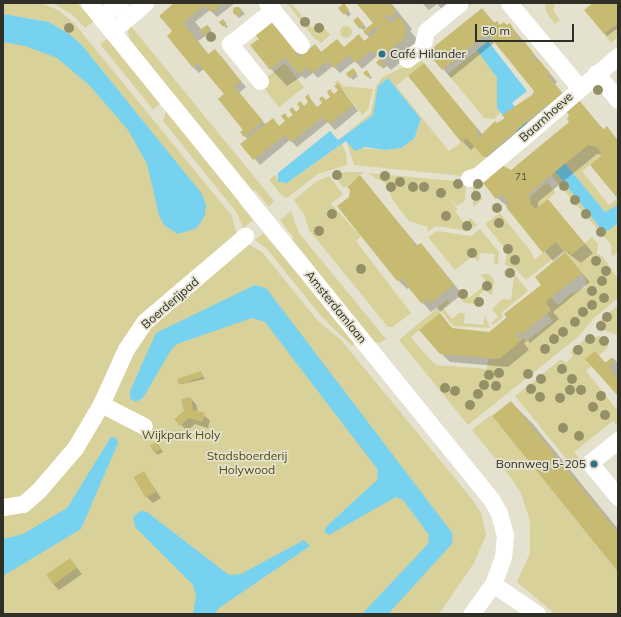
<!DOCTYPE html>
<meta charset="utf-8">
<style>
body{margin:0}
#map{position:relative;width:621px;height:617px;overflow:hidden;background:#e4e2cf;font-family:Mulish,sans-serif}
div>[style]{position:absolute}
[style*='--x']{left:calc(var(--x)*1px);top:calc(var(--y)*1px);width:calc(var(--w)*1px);rotate:calc(var(--a)*1deg)}
.green>*{inset:0;background:#d9d19a;transform-origin:0 0}
.round{border-radius:50%}
.water>*{inset:0;background:#76d2ef}
.shadow>*{inset:0;background:#0003}
.building>*{inset:0;background:#c6bb70;transform-origin:0 0}
.minor>*{height:17px;margin:-8.5px;padding:0 8.5px;transform-origin:8.5px;border-radius:8.5px;background:#fff}
.trees>*{width:10px;height:10px;margin:-5px;border-radius:50%;background:#959067}
.dots>*{width:11px;height:11px;translate:-50% -50%;box-sizing:border-box;border:2px solid #e4e2cf;border-radius:50%}
span{translate:-50% -50%;white-space:nowrap;text-align:center;line-height:1.15;-webkit-text-stroke:3.5px #e4e2cf;paint-order:stroke}
.number-label{font-size:10px;color:#555139}
.number-label span{-webkit-text-stroke-width:0}
.poi-label{font-size:12px;color:#2f2e27}
.left{translate:0 -50%;text-align:left}
.right{translate:-100% -50%;text-align:right}
.street-label{font-size:12px;color:#2f2e27}
.park-label{font-size:12px;color:#544c12}
.frame{position:absolute;inset:0;border:4px solid #2f2e27;pointer-events:none}
.scale{position:absolute;left:475px;top:24px;width:99px;height:18px;box-sizing:border-box;border:2px solid #2f2e27;border-top:0;padding-left:5px;font-size:12px;line-height:14px;white-space:nowrap;color:#2f2e27;-webkit-text-stroke:3px #e4e2cf;paint-order:stroke}
</style>
<div id="map">
<div class="green">
<i style="clip-path:polygon(3px 3px,41px 3px,58px 10px,74px 23px,232px 216px,238px 238px,263px 253px,317px 320px,341px 340px,472px 499px,481px 513px,486px 535px,474px 563px,439px 614px,3px 614px,3px 29px,59px 47px,205px 199px,81px 44px,69px 34px,49px 22px,3px 14px)"></i>
<i style="clip-path:polygon(53px 3px,77px 3px,94px 21px,85px 28px,74px 16px)"></i>
<i style="clip-path:polygon(287px 3px,291px 3px,312px 28px,320px 22px,330px 35px,321px 43px,315px 39px)"></i>
<i style="clip-path:polygon(545px 3px,555px 3px,553px 10px,560px 20px,555px 24px,546px 12px)"></i>
<i style="clip-path:polygon(618px 23px,618px 37px,611px 43px,604px 34px)"></i>
<i class="round" style="left:340px;top:26px;width:12px;height:12px"></i>
<i style="clip-path:polygon(131px 26px,274px 201px,269px 207px,255px 190px,253px 191px,130px 40px,128px 32px)"></i>
<i style="left:108px;top:38px;width:84px;height:10px;rotate:51deg"></i>
<i style="clip-path:polygon(477px 50px,497px 78px,497px 108px,500px 113px,494px 119px,484px 118px,448px 74px)"></i>
<i style="clip-path:polygon(420px 59px,424px 63px,396px 86px,449px 151px,467px 138px,487px 161px,462px 176px,354px 165px,346px 140px,361px 148px,385px 150px,401px 148px,414px 139px,421px 119px,388px 78px,373px 115px,342px 137px,371px 113px,376px 86px,383px 77px)"></i>
<i style="left:285px;top:63px;width:31px;height:32px;rotate:52deg"></i>
<i style="clip-path:polygon(338px 80px,343px 86px,373px 89px,368px 110px,362px 115px,338px 83px,334px 84px)"></i>
<i style="clip-path:polygon(166px 111px,241px 201px,239px 203px,253px 220px,243px 228px,237px 213px,163px 121px)"></i>
<i style="clip-path:polygon(342px 144px,346px 153px,347px 165px,318px 174px,287px 198px,282px 196px,269px 180px,278px 173px,276px 176px,281px 183px,287px 183px)"></i>
<i style="clip-path:polygon(588px 145px,597px 147px,602px 155px,582px 171px,609px 205px,618px 198px,618px 205px,607px 212px,605px 212px,565px 164px)"></i>
<i style="clip-path:polygon(348px 172px,364px 172px,344px 188px,333px 175px)"></i>
<i style="clip-path:polygon(555px 172px,602px 230px,608px 231px,618px 223px,618px 252px,612px 257px,611px 245px,551px 175px)"></i>
<i style="clip-path:polygon(367px 173px,466px 182px,465px 201px,457px 206px,444px 193px,458px 209px,455px 211px,464px 223px,471px 218px,477px 225px,468px 231px,436px 226px,427px 232px,428px 227px,409px 221px,394px 202px,385px 183px)"></i>
<i style="clip-path:polygon(485px 173px,489px 178px,476px 191px,483px 199px,473px 207px,473px 181px)"></i>
<i style="clip-path:polygon(329px 176px,343px 194px,331px 204px,361px 236px,356px 241px,411px 313px,393px 327px,388px 327px,309px 230px,304px 214px,294px 200px,317px 181px)"></i>
<i style="clip-path:polygon(547px 182px,556px 193px,535px 209px,530px 203px,531px 196px)"></i>
<i style="clip-path:polygon(291px 211px,299px 233px,386px 339px,380px 343px,374px 342px,292px 239px,294px 238px,280px 220px)"></i>
<i style="clip-path:polygon(500px 213px,532px 253px,534px 260px,556px 242px,563px 251px,526px 280px,515px 268px,505px 265px,507px 251px,485px 224px)"></i>
<i style="clip-path:polygon(480px 229px,499px 252px,498px 264px,494px 264px,495px 254px,480px 253px,478px 262px,473px 256px,455px 270px,428px 237px,437px 231px,471px 236px)"></i>
<i style="clip-path:polygon(263px 233px,357px 342px,352px 346px,322px 317px,266px 248px,255px 240px)"></i>
<i style="clip-path:polygon(592px 237px,598px 244px,597px 253px,603px 257px,618px 279px,618px 298px,594px 318px,578px 337px,468px 425px,399px 340px,436px 309px,440px 313px,411px 337px,417px 345px,436px 365px,487px 369px,488px 359px,499px 359px,524px 338px,526px 341px,553px 321px,547px 314px,551px 310px,545px 302px,551px 297px,558px 305px,569px 295px,586px 287px,586px 279px,566px 253px,568px 251px,571px 255px)"></i>
<i style="clip-path:polygon(505px 270px,512px 271px,528px 291px,501px 313px,503px 317px,493px 325px,491px 323px,498px 317px,492px 309px,502px 299px,511px 300px,514px 277px,504px 276px)"></i>
<i style="clip-path:polygon(483px 274px,489px 274px,494px 280px,492px 296px,485px 290px,478px 296px,484px 303px,482px 305px,464px 303px,460px 297px,461px 292px,463px 290px,469px 298px,487px 283px,481px 275px)"></i>
<i style="clip-path:polygon(447px 300px,450px 302px,443px 308px,452px 319px,459px 313px,465px 313px,464px 323px,483px 325px,485px 315px,490px 328px,453px 326px,438px 307px)"></i>
<i style="clip-path:polygon(618px 305px,618px 335px,597px 328px,597px 323px)"></i>
<i style="clip-path:polygon(599px 336px,607px 341px,608px 347px,599px 356px,595px 351px,586px 359px,592px 366px,586px 371px,618px 411px,618px 427px,613px 421px,574px 452px,581px 460px,573px 467px,515px 396px,561px 359px,566px 363px,573px 356px,570px 352px,584px 340px)"></i>
<i style="clip-path:polygon(491px 415px,618px 572px,618px 614px,555px 614px,517px 582px,530px 553px,530px 521px,521px 493px,511px 478px,472px 430px)"></i>
</div>
<div class="water">
<i style="clip-path:polygon(3px 14px,49px 22px,69px 34px,81px 44px,202px 194px,206px 205px,205px 215px,197px 228px,178px 234px,164px 225px,159px 215px,147px 164px,128px 130px,90px 86px,57px 58px,25px 46px,3px 42px)"></i>
<i style="clip-path:polygon(488px 41px,527px 91px,512px 103px,528px 123px,516px 132px,497px 108px,497px 78px,477px 50px)"></i>
<i style="clip-path:polygon(388px 78px,421px 119px,414px 139px,401px 148px,385px 150px,365px 147px,355px 151px,346px 141px,287px 183px,278px 182px,278px 173px,330px 131px,338px 140px,373px 115px,378px 86px)"></i>
<i style="clip-path:polygon(549px 144px,605px 212px,618px 205px,618px 223px,608px 231px,602px 230px,539px 152px)"></i>
<i style="clip-path:polygon(255px 285px,266px 288px,453px 534px,452px 544px,388px 614px,362px 614px,428px 544px,429px 535px,403px 500px,396px 497px,329px 535px,325px 532px,325px 528px,377px 480px,378px 470px,265px 322px,252px 318px,177px 344px,171px 350px,143px 398px,135px 402px,130px 398px,130px 391px,156px 333px)"></i>
<i style="clip-path:polygon(111px 437px,116px 438px,118px 443px,81px 529px,3px 576px,3px 539px,23px 534px,67px 508px)"></i>
<i style="clip-path:polygon(141px 511px,147px 512px,229px 575px,241px 574px,304px 540px,310px 546px,219px 608px,215px 614px,193px 614px,196px 596px,193px 585px,135px 527px,133px 517px)"></i>
</div>
<div class="shadow">
<i style="clip-path:polygon(176px 3px,235px 3px,217px 17px,210px 10px,195px 22px,202px 30px,209px 28px,212px 32px,198px 41px,209px 55px,221px 56px,240px 80px,246px 87px,239px 93px,266px 125px,279px 127px,294px 115px,292px 108px,297px 113px,310px 102px,308px 96px,318px 108px,340px 90px,338px 84px,358px 111px,335px 130px,328px 122px,297px 147px,290px 140px,260px 165px,242px 144px,248px 139px,244px 136px,245px 130px,225px 95px,204px 69px,199px 73px,193px 67px,174px 32px)"></i>
<i style="clip-path:polygon(358px 3px,391px 3px,412px 29px,410px 31px,417px 39px,416px 50px,391px 70px,387px 66px,383px 69px,381px 66px,381px 60px,377px 56px,362px 69px,355px 61px,340px 73px,333px 66px,318px 78px,313px 73px,305px 79px,302px 76px,287px 86px,271px 69px,260px 39px,268px 19px,303px 55px,315px 45px,322px 53px,344px 48px,359px 36px,365px 42px,370px 38px,364px 32px,374px 24px)"></i>
<i style="clip-path:polygon(422px 3px,472px 3px,460px 13px,444px 11px,437px 4px,429px 10px)"></i>
<i style="clip-path:polygon(594px 3px,618px 3px,618px 28px,607px 36px,586px 10px)"></i>
<i style="clip-path:polygon(239px 7px,245px 14px,239px 18px,233px 12px)"></i>
<i style="clip-path:polygon(346px 7px,351px 14px,348px 17px,340px 8px)"></i>
<i style="clip-path:polygon(482px 10px,495px 23px,500px 26px,510px 25px,557px 82px,555px 84px,570px 102px,579px 101px,604px 130px,607px 128px,618px 140px,618px 197px,603px 155px,597px 154px,538px 202px,538px 209px,548px 200px,593px 253px,581px 263px,565px 251px,553px 261px,507px 206px,497px 198px,511px 171px,571px 122px,570px 115px,567px 110px,494px 166px,475px 146px,471px 150px,462px 141px,424px 65px,483px 135px,533px 96px,535px 91px,495px 42px,451px 78px,443px 69px)"></i>
<i style="clip-path:polygon(361px 21px,366px 28px,363px 30px,360px 28px)"></i>
<i style="clip-path:polygon(221px 22px,225px 23px,228px 27px,226px 28px)"></i>
<i style="clip-path:polygon(355px 72px,358px 76px,353px 80px,351px 78px)"></i>
<i style="clip-path:polygon(365px 73px,369px 74px,372px 78px,370px 79px)"></i>
<i style="clip-path:polygon(360px 177px,418px 246px,421px 244px,429px 253px,462px 294px,440px 312px,436px 308px,431px 312px,409px 287px,407px 289px,398px 280px,339px 206px,350px 197px)"></i>
<i style="clip-path:polygon(565px 254px,590px 282px,553px 312px,559px 319px,530px 343px,528px 340px,524px 343px,529px 350px,508px 367px,450px 362px,441px 353px,439px 314px,453px 329px,489px 333px,543px 285px)"></i>
<i style="clip-path:polygon(595px 352px,606px 363px,614px 359px,618px 363px,618px 396px)"></i>
<i style="clip-path:polygon(201px 372px,205px 379px,182px 384px,179px 382px)"></i>
<i style="clip-path:polygon(190px 398px,196px 404px,198px 412px,210px 420px,208px 428px,195px 424px,187px 431px,176px 419px,185px 411px)"></i>
<i style="clip-path:polygon(511px 402px,533px 424px,618px 529px,618px 570px)"></i>
<i style="clip-path:polygon(157px 443px,163px 452px,157px 455px,155px 452px)"></i>
<i style="clip-path:polygon(144px 473px,161px 498px,153px 503px,147px 497px)"></i>
<i style="clip-path:polygon(70px 559px,82px 574px,59px 590px,53px 584px)"></i>
</div>
<div class="building">
<i style="clip-path:polygon(174px 3px,223px 3px,211px 12px,205px 5px,183px 23px,208px 54px,215px 49px,234px 73px,241px 81px,234px 86px,263px 121px,244px 137px,240px 132px,243px 130px,218px 99px,224px 94px,198px 63px,193px 68px,167px 36px,172px 31px,159px 16px)"></i>
<i style="clip-path:polygon(344px 3px,349px 10px,344px 15px,338px 8px)"></i>
<i style="clip-path:polygon(356px 3px,389px 3px,396px 12px,390px 18px,386px 14px,384px 16px,389px 23px,399px 17px,406px 26px,405px 38px,379px 59px,372px 50px,356px 63px,349px 55px,333px 68px,327px 61px,312px 73px,307px 67px,299px 74px,285px 57px,270px 70px,250px 45px,259px 39px,252px 31px,268px 18px,291px 46px,293px 44px,299px 51px,296px 53px,299px 57px,315px 44px,321px 52px,337px 39px,344px 47px,359px 34px,364px 41px,379px 29px,377px 26px,366px 35px,363px 31px,373px 23px)"></i>
<i style="clip-path:polygon(593px 3px,618px 3px,618px 23px,604px 34px,584px 10px)"></i>
<i class="round" style="left:233px;top:7px;width:8px;height:8px"></i>
<i style="clip-path:polygon(482px 8px,494px 23px,497px 21px,500px 25px,504px 22px,507px 25px,510px 23px,522px 44px,525px 42px,534px 54px,532px 56px,537px 62px,539px 60px,549px 72px,547px 74px,562px 93px,560px 94px,563px 98px,551px 107px,548px 104px,484px 158px,467px 138px,461px 142px,408px 76px,424px 63px,475px 126px,479px 134px,476px 137px,477px 139px,495px 121px,497px 123px,505px 118px,502px 115px,532px 95px,534px 91px,487px 33px,442px 70px,432px 58px,435px 56px,430px 50px)"></i>
<i style="left:358px;top:17px;width:10px;height:6px;rotate:53deg"></i>
<i style="left:223px;top:19px;width:6px;height:5px;rotate:51deg"></i>
<i style="clip-path:polygon(207px 25px,211px 29px,203px 35px,200px 30px)"></i>
<i style="left:380px;top:59px;width:6px;height:5px;rotate:51deg"></i>
<i style="left:353px;top:68px;width:6px;height:9px;rotate:51deg"></i>
<i style="clip-path:polygon(367px 70px,370px 75px,367px 77px,363px 73px)"></i>
<i style="clip-path:polygon(338px 83px,353px 105px,329px 124px,323px 117px,291px 142px,285px 135px,253px 160px,240px 144px,273px 118px,279px 126px,285px 121px,281px 116px,285px 113px,288px 118px,293px 115px,289px 110px,292px 107px,296px 112px,300px 108px,297px 104px,300px 101px,304px 106px,308px 102px,305px 97px,308px 94px,316px 108px,322px 103px,319px 99px,322px 96px,326px 100px,330px 97px,327px 92px,330px 89px,334px 94px,338px 90px,334px 86px)"></i>
<i style="clip-path:polygon(579px 100px,603px 130px,607px 126px,618px 141px,618px 199px,590px 165px,602px 155px,597px 147px,588px 145px,529px 193px,530px 203px,535px 209px,548px 199px,585px 244px,571px 255px,568px 251px,566px 253px,556px 242px,543px 253px,506px 207px,510px 204px,505px 197px,502px 194px,496px 199px,483px 183px,489px 178px,486px 175px,500px 164px,511px 170px,569px 122px,567px 119px,569px 115px,566px 111px)"></i>
<i style="clip-path:polygon(360px 175px,414px 242px,415px 247px,421px 243px,454px 285px,431px 303px,428px 299px,422px 304px,403px 281px,403px 277px,397px 281px,337px 206px,349px 197px,350px 190px,347px 187px)"></i>
<i style="clip-path:polygon(565px 252px,582px 273px,545px 302px,551px 310px,521px 335px,519px 332px,516px 334px,521px 341px,499px 359px,440px 354px,419px 330px,440px 313px,452px 328px,489px 332px,507px 318px,504px 314px,541px 285px,535px 277px)"></i>
<i style="clip-path:polygon(595px 351px,605px 363px,611px 358px,615px 359px,609px 367px,618px 379px,618px 396px,585px 359px)"></i>
<i style="left:201px;top:371px;width:6px;height:25px;rotate:72deg"></i>
<i style="clip-path:polygon(191px 397px,193px 410px,205px 413px,202px 422px,189px 418px,180px 426px,174px 419px,184px 411px,181px 399px)"></i>
<i style="clip-path:polygon(511px 401px,618px 533px,618px 572px,492px 416px)"></i>
<i style="clip-path:polygon(157px 442px,161px 449px,154px 453px,150px 445px)"></i>
<i style="left:144px;top:471px;width:24px;height:12px;rotate:60deg"></i>
<i style="left:70px;top:558px;width:12px;height:29px;rotate:55deg"></i>
</div>
<div class="minor">
<i style="--x:89;--y:3;--w:638;--a:50.98"></i>
<i style="--x:491;--y:499;--w:16;--a:60"></i>
<i style="--x:499;--y:513;--w:23;--a:75"></i>
<i style="--x:505;--y:535;--w:22;--a:95"></i>
<i style="--x:503;--y:557;--w:29;--a:110"></i>
<i style="--x:493;--y:584;--w:37;--a:126"></i>
<i style="--x:267;--y:3;--w:54;--a:51"></i>
<i style="--x:509;--y:3;--w:109;--a:50.2"></i>
<i style="--x:101;--y:16;--w:23;--a:-34"></i>
<i style="--x:112;--y:31;--w:43;--a:-40.3"></i>
<i style="--x:407;--y:59;--w:19;--a:-36"></i>
<i style="--x:422;--y:48;--w:17;--a:-77"></i>
<i style="--x:426;--y:31;--w:44;--a:-39.5"></i>
<i style="--x:596;--y:73;--w:35;--a:51"></i>
<i style="--x:260;--y:81;--w:48;--a:-129"></i>
<i style="--x:230;--y:44;--w:55;--a:-38.3"></i>
<i style="--x:469;--y:178;--w:9;--a:-18"></i>
<i style="--x:478;--y:175;--w:55;--a:-39.8"></i>
<i style="--x:520;--y:140;--w:129;--a:-40.6"></i>
<i style="--x:101;--y:404;--w:48;--a:27.1"></i>
<i style="--x:618;--y:440;--w:36;--a:141"></i>
<i style="--x:590;--y:463;--w:44;--a:50.5"></i>
<i style="--x:3;--y:507;--w:20;--a:-9"></i>
<i style="--x:23;--y:504;--w:20;--a:-41"></i>
<i style="--x:38;--y:491;--w:57;--a:-49.3"></i>
<i style="--x:75;--y:448;--w:51;--a:-59.4"></i>
<i style="--x:101;--y:404;--w:60;--a:-65.6"></i>
<i style="--x:126;--y:349;--w:32;--a:-56"></i>
<i style="--x:144;--y:322;--w:133;--a:-40.4"></i>
<i style="--x:493;--y:584;--w:53;--a:34.3"></i>
</div>
<div class="trees">
<i style="left:305px;top:22px"></i>
<i style="left:69px;top:28px"></i>
<i style="left:319px;top:28px"></i>
<i style="left:211px;top:37px"></i>
<i style="left:598px;top:90px"></i>
<i style="left:337px;top:175px"></i>
<i style="left:385px;top:176px"></i>
<i style="left:400px;top:182px"></i>
<i style="left:458px;top:184px"></i>
<i style="left:478px;top:184px"></i>
<i style="left:564px;top:186px"></i>
<i style="left:391px;top:187px"></i>
<i style="left:413px;top:187px"></i>
<i style="left:424px;top:187px"></i>
<i style="left:441px;top:193px"></i>
<i style="left:476px;top:196px"></i>
<i style="left:575px;top:200px"></i>
<i style="left:497px;top:208px"></i>
<i style="left:332px;top:214px"></i>
<i style="left:586px;top:214px"></i>
<i style="left:446px;top:216px"></i>
<i style="left:499px;top:223px"></i>
<i style="left:467px;top:226px"></i>
<i style="left:319px;top:231px"></i>
<i style="left:601px;top:232px"></i>
<i style="left:508px;top:249px"></i>
<i style="left:472px;top:253px"></i>
<i style="left:515px;top:260px"></i>
<i style="left:596px;top:261px"></i>
<i style="left:361px;top:269px"></i>
<i style="left:606px;top:271px"></i>
<i style="left:510px;top:273px"></i>
<i style="left:602px;top:281px"></i>
<i style="left:487px;top:286px"></i>
<i style="left:592px;top:291px"></i>
<i style="left:463px;top:294px"></i>
<i style="left:604px;top:298px"></i>
<i style="left:479px;top:302px"></i>
<i style="left:592px;top:305px"></i>
<i style="left:583px;top:312px"></i>
<i style="left:607px;top:317px"></i>
<i style="left:575px;top:322px"></i>
<i style="left:601px;top:326px"></i>
<i style="left:563px;top:332px"></i>
<i style="left:554px;top:339px"></i>
<i style="left:590px;top:339px"></i>
<i style="left:604px;top:341px"></i>
<i style="left:545px;top:349px"></i>
<i style="left:578px;top:350px"></i>
<i style="left:562px;top:369px"></i>
<i style="left:499px;top:373px"></i>
<i style="left:528px;top:374px"></i>
<i style="left:489px;top:375px"></i>
<i style="left:541px;top:379px"></i>
<i style="left:572px;top:379px"></i>
<i style="left:484px;top:385px"></i>
<i style="left:496px;top:386px"></i>
<i style="left:445px;top:388px"></i>
<i style="left:531px;top:389px"></i>
<i style="left:570px;top:390px"></i>
<i style="left:581px;top:390px"></i>
<i style="left:455px;top:391px"></i>
<i style="left:478px;top:394px"></i>
<i style="left:601px;top:396px"></i>
<i style="left:540px;top:397px"></i>
<i style="left:560px;top:398px"></i>
<i style="left:470px;top:405px"></i>
<i style="left:593px;top:407px"></i>
<i style="left:605px;top:415px"></i>
<i style="left:563px;top:428px"></i>
<i style="left:579px;top:436px"></i>
</div>
<div class="dots">
<i style="left:382px;top:54px;background:#307084"></i>
<i style="left:594px;top:464px;background:#307084"></i>
</div>
<div class="number-label">
<span style="left:521px;top:177px">71</span>
</div>
<div class="poi-label">
<span class="left" style="left:390px;top:54px">Café Hilander</span>
<span class="right" style="left:586px;top:464px">Bonnweg 5-205</span>
</div>
<div class="street-label">
<span style="left:546px;top:117px;rotate:-42deg">Baarnhoeve</span>
<span style="left:170px;top:303px;rotate:-41deg">Boerderijpad</span>
<span style="left:336px;top:307px;rotate:51deg">Amsterdamlaan</span>
</div>
<div class="park-label">
<span style="left:181px;top:435px">Wijkpark Holy</span>
<span style="left:247px;top:463px">Stadsboerderij<br>Holywood</span>
</div>
<div class="frame"></div>
<div class="scale">50 m</div>
</div>
